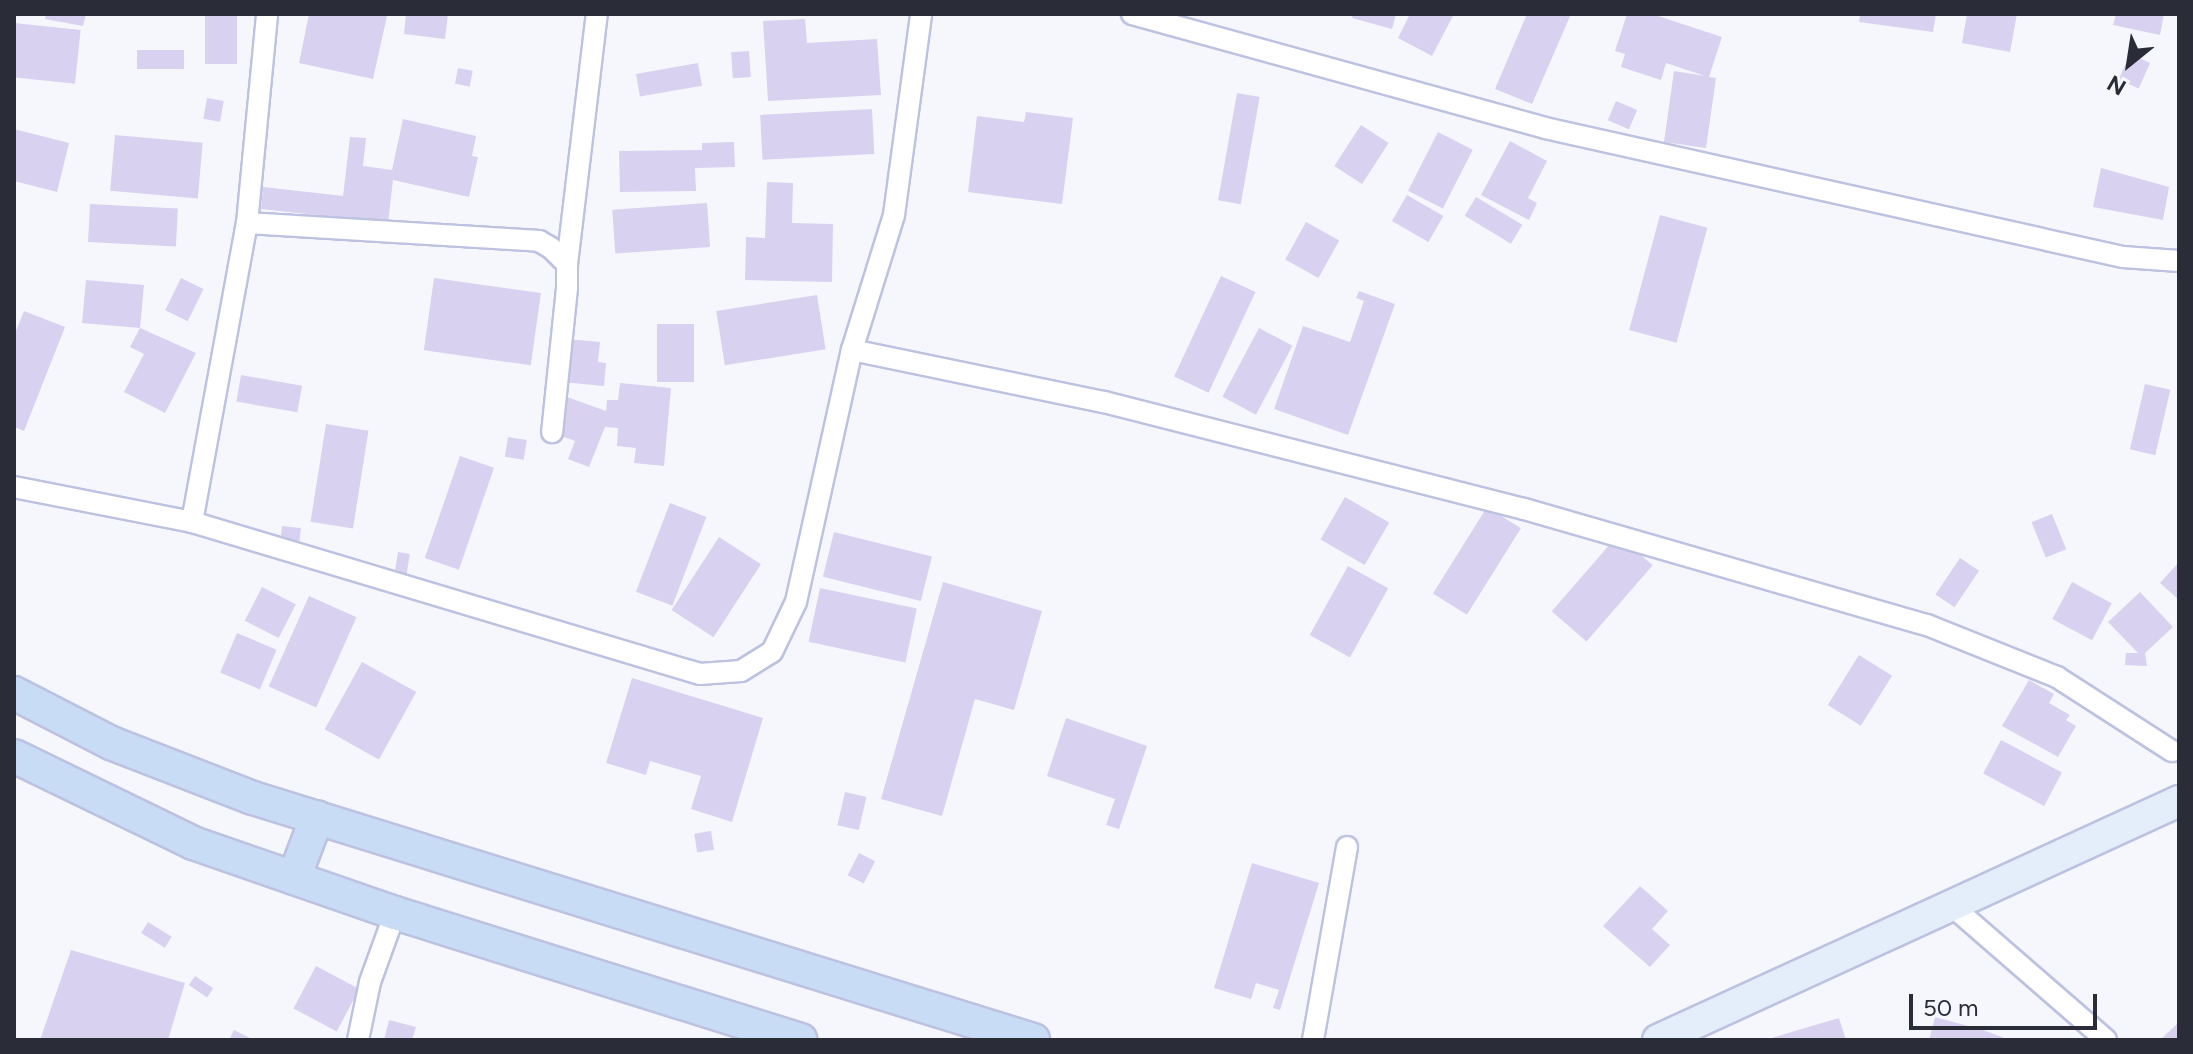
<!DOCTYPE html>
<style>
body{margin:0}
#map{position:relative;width:2193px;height:1054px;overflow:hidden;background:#f6f7fd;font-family:Figtree,sans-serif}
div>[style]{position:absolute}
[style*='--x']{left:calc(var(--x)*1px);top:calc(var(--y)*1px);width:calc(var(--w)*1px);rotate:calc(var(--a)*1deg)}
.building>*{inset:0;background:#d8d1f0;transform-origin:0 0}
.roads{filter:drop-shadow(2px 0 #bcc2e0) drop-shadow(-2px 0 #bcc2e0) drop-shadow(0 2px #bcc2e0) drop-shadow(0 -2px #bcc2e0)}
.street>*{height:20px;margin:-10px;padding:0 10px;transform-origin:10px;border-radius:10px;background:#fff}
.secondary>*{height:30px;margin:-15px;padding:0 15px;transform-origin:15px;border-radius:15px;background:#e4eefa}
.primary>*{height:32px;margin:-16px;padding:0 16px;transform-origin:16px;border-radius:16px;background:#c9dcf5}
span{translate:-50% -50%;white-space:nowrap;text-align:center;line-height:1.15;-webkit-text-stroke:8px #f6f7fd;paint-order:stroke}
.frame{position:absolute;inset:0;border:16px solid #2a2c38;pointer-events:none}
.north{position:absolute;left:2089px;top:24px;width:80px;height:80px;-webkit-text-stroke:6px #f6f7fd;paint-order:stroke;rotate:210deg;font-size:22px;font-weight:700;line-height:32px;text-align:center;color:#2a2c38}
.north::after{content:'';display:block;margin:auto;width:28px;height:36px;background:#2a2c38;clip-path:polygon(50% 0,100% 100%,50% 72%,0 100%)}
.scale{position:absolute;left:1909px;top:994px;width:188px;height:36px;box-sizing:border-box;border:4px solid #2a2c38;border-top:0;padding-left:10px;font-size:24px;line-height:28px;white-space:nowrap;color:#2a2c38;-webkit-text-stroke:6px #f6f7fd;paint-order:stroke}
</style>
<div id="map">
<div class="building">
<i style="clip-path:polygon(46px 14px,86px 14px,83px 26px,45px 19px)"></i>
<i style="left:205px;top:14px;width:32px;height:50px"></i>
<i style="clip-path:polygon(309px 14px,387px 16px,373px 79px,299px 63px)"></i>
<i style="clip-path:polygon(406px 14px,448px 14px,445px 39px,404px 34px)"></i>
<i style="clip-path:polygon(1353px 14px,1396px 14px,1392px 29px,1352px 18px)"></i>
<i style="clip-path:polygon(1410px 14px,1454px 14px,1432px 56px,1398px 38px)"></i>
<i style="clip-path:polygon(1527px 14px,1571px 14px,1532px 104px,1495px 89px)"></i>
<i style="clip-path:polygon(1627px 14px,1652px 14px,1722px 37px,1709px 77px,1716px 78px,1706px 148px,1664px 142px,1674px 71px,1705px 76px,1666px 63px,1661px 80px,1621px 67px,1625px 54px,1615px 51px)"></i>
<i style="clip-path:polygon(1860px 14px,1936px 14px,1933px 32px,1859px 22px)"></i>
<i style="clip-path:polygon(1967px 14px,2017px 14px,2010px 52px,1962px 43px)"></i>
<i style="clip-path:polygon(2116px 14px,2164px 14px,2160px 35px,2113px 25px)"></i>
<i style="clip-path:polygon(805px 19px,807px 43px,877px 39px,881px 95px,768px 101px,763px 21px)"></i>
<i style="left:14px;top:23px;width:67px;height:54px;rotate:6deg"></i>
<i style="left:137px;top:50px;width:47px;height:19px"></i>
<i style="left:749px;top:51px;width:26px;height:18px;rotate:86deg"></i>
<i style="left:2130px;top:54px;width:22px;height:28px;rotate:24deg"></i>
<i style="left:698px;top:63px;width:23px;height:63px;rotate:80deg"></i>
<i style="left:458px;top:68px;width:15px;height:16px;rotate:11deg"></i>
<i style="left:1237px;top:93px;width:23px;height:109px;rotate:10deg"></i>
<i style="left:207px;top:98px;width:17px;height:21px;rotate:10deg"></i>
<i style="left:1616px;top:101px;width:23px;height:21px;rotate:23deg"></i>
<i style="left:872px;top:109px;width:45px;height:112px;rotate:87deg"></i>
<i style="clip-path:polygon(1026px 112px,1073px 118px,1062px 204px,968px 192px,977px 116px,1024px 122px)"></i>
<i style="clip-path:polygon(403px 119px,476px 136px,472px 156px,478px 157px,469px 197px,393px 180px,388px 223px,261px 209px,263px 187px,343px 196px,350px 137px,366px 138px,363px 166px,392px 170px)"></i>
<i style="left:1361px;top:125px;width:33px;height:49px;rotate:33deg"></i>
<i style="clip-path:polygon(14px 129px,69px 143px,57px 192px,14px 181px)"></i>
<i style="left:1438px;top:132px;width:39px;height:66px;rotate:27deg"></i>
<i style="left:115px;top:135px;width:88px;height:56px;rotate:5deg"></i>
<i style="clip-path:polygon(1510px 141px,1547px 161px,1528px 198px,1537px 203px,1529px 220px,1481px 195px)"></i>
<i style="clip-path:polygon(734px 142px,735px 167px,695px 168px,696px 191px,620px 192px,619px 151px,702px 150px,702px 143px)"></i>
<i style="clip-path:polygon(2101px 168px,2169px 187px,2163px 220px,2093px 207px)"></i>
<i style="clip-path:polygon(767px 182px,793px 183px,792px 223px,833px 224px,832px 282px,745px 280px,746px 237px,765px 238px)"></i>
<i style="left:1407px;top:195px;width:42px;height:30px;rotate:30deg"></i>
<i style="left:1476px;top:197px;width:54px;height:22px;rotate:31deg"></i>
<i style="left:707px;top:203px;width:44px;height:95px;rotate:86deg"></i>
<i style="left:90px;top:204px;width:88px;height:38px;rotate:3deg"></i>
<i style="left:1660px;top:215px;width:49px;height:119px;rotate:15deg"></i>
<i style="left:1306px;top:222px;width:38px;height:43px;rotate:29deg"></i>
<i style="left:1221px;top:276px;width:38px;height:111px;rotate:25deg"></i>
<i style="left:181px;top:278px;width:25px;height:36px;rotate:26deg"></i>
<i style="left:434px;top:278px;width:108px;height:73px;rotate:8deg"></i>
<i style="clip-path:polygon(86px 280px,144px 285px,140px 328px,196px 353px,165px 413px,124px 392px,144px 354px,130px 347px,140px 328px,82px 323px)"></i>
<i style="clip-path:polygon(1359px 291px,1395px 304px,1348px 435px,1274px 409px,1303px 326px,1350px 342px,1364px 301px,1356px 298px)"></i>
<i style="left:817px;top:295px;width:55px;height:102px;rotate:81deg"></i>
<i style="clip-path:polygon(24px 311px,65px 327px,24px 431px,14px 427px,14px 336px)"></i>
<i style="left:657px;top:324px;width:37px;height:58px"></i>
<i style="left:1259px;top:328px;width:38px;height:78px;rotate:28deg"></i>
<i style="clip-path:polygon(567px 339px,600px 342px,598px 362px,606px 363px,604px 386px,562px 382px)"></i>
<i style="left:241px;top:375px;width:62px;height:27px;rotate:10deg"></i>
<i style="clip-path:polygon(620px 383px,671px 388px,664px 466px,634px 463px,636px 448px,617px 446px,618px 428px,605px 427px,589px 467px,568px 459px,575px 441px,553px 433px,567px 397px,606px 411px,607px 400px,618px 400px)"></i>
<i style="left:2145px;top:384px;width:26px;height:67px;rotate:13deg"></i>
<i style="left:326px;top:424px;width:43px;height:99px;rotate:9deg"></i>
<i style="left:508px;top:437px;width:19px;height:20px;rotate:9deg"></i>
<i style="left:460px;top:456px;width:36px;height:108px;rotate:19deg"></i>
<i style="left:1345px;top:497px;width:51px;height:49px;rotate:30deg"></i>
<i style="left:670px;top:503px;width:39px;height:95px;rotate:21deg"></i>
<i style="left:1487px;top:507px;width:40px;height:102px;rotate:32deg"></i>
<i style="left:2052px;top:514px;width:38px;height:22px;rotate:68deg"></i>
<i style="left:282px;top:526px;width:19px;height:13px;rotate:6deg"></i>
<i style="left:834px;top:532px;width:101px;height:46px;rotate:14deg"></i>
<i style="left:1618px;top:535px;width:46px;height:101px;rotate:41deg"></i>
<i style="left:719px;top:537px;width:50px;height:87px;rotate:33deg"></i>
<i style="left:398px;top:552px;width:12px;height:26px;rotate:9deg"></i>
<i style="left:1960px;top:558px;width:23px;height:44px;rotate:34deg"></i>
<i style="clip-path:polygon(2179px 562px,2179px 600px,2160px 583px)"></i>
<i style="left:1348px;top:566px;width:46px;height:79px;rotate:29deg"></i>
<i style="clip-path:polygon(943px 582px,1042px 611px,1014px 710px,975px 699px,942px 816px,881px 799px)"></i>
<i style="left:2072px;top:582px;width:45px;height:42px;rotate:28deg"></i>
<i style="left:262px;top:587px;width:38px;height:38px;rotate:27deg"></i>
<i style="left:820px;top:588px;width:99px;height:55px;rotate:12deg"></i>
<i style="clip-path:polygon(2140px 592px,2173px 627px,2145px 653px,2147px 666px,2125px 665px,2126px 653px,2138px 653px,2108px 622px)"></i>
<i style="left:309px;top:596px;width:52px;height:99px;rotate:24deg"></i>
<i style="left:237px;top:633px;width:43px;height:43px;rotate:23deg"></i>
<i style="left:1859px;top:655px;width:39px;height:59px;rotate:32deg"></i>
<i style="left:362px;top:662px;width:62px;height:77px;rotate:29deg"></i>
<i style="clip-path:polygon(632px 678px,763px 718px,732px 822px,691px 809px,701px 776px,650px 761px,646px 775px,606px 763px)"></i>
<i style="clip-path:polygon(2029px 680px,2054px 694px,2049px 703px,2070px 715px,2066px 720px,2076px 726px,2058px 757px,2002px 726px)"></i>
<i style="clip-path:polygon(1066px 718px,1147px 746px,1119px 829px,1106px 825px,1115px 799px,1047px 776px)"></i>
<i style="left:2001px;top:740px;width:69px;height:38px;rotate:28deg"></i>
<i style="left:845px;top:792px;width:22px;height:34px;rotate:13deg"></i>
<i style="left:711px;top:831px;width:19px;height:17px;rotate:81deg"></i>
<i style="left:859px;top:853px;width:18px;height:25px;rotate:27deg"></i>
<i style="clip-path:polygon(1252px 863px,1319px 883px,1280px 1010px,1273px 1008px,1279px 990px,1256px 983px,1251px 999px,1214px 988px)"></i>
<i style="clip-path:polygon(1640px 886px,1668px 911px,1652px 929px,1670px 945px,1650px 967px,1603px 926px)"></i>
<i style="left:148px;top:922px;width:28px;height:13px;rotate:32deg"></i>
<i style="clip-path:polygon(71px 950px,185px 983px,168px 1040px,40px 1040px)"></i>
<i style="left:316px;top:966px;width:49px;height:48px;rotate:28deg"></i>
<i style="left:195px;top:976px;width:22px;height:11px;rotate:34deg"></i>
<i style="clip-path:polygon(1935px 1017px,1983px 1030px,2010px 1040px,1929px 1040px)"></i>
<i style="clip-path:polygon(1839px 1018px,1846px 1040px,1768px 1040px,1768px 1039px)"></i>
<i style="clip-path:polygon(389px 1020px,416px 1027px,412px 1040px,384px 1040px)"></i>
<i style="clip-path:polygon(2179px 1022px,2179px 1040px,2160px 1040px)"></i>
<i style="clip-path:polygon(234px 1030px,254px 1040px,229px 1040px)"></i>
</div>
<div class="roads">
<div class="street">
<i style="--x:1132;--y:14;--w:428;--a:15.4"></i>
<i style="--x:1545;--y:128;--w:592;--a:12.58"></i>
<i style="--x:2123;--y:257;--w:56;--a:4.1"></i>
<i style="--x:247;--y:223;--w:293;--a:3.5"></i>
<i style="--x:539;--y:241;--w:14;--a:30"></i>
<i style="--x:551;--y:248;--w:23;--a:45"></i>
<i style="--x:567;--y:264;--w:24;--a:90"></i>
<i style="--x:567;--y:288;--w:145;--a:95.9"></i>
<i style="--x:567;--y:264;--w:252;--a:-83.2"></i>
<i style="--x:852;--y:350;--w:257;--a:11.7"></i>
<i style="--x:1104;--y:402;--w:433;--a:14.3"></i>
<i style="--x:1524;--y:509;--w:419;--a:16.1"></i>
<i style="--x:1927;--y:625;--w:140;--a:21.8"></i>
<i style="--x:2057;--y:677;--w:137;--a:32.8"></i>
<i style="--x:14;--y:487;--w:181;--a:11.1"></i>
<i style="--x:192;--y:522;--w:530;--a:16.66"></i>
<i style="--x:700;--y:674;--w:41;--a:-4.2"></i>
<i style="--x:741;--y:671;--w:36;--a:-32"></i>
<i style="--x:772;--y:652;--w:55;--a:-64.4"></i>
<i style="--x:796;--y:602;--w:258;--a:-77.5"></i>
<i style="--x:852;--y:350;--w:141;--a:-72.7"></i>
<i style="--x:894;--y:215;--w:203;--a:-82.3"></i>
<i style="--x:192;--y:522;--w:304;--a:-79.6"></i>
<i style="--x:247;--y:223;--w:210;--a:-84.5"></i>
<i style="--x:1952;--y:906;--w:204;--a:41"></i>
<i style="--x:358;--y:1040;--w:59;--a:-78.3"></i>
<i style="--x:370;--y:982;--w:73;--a:-70.1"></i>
<i style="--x:1313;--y:1040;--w:196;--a:-80"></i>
</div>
<div class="secondary">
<i style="--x:1658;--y:1040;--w:573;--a:-24.64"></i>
</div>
<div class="primary">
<i style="--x:14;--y:693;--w:109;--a:27.3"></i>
<i style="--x:111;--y:743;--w:152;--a:21.2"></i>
<i style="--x:253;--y:798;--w:817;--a:17.24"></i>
<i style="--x:14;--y:756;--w:199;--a:25.9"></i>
<i style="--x:193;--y:843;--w:214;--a:19.1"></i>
<i style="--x:395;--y:913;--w:425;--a:17.4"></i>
<i style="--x:294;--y:878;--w:65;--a:-69.3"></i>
</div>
</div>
<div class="frame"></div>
<div class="north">N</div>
<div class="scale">50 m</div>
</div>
